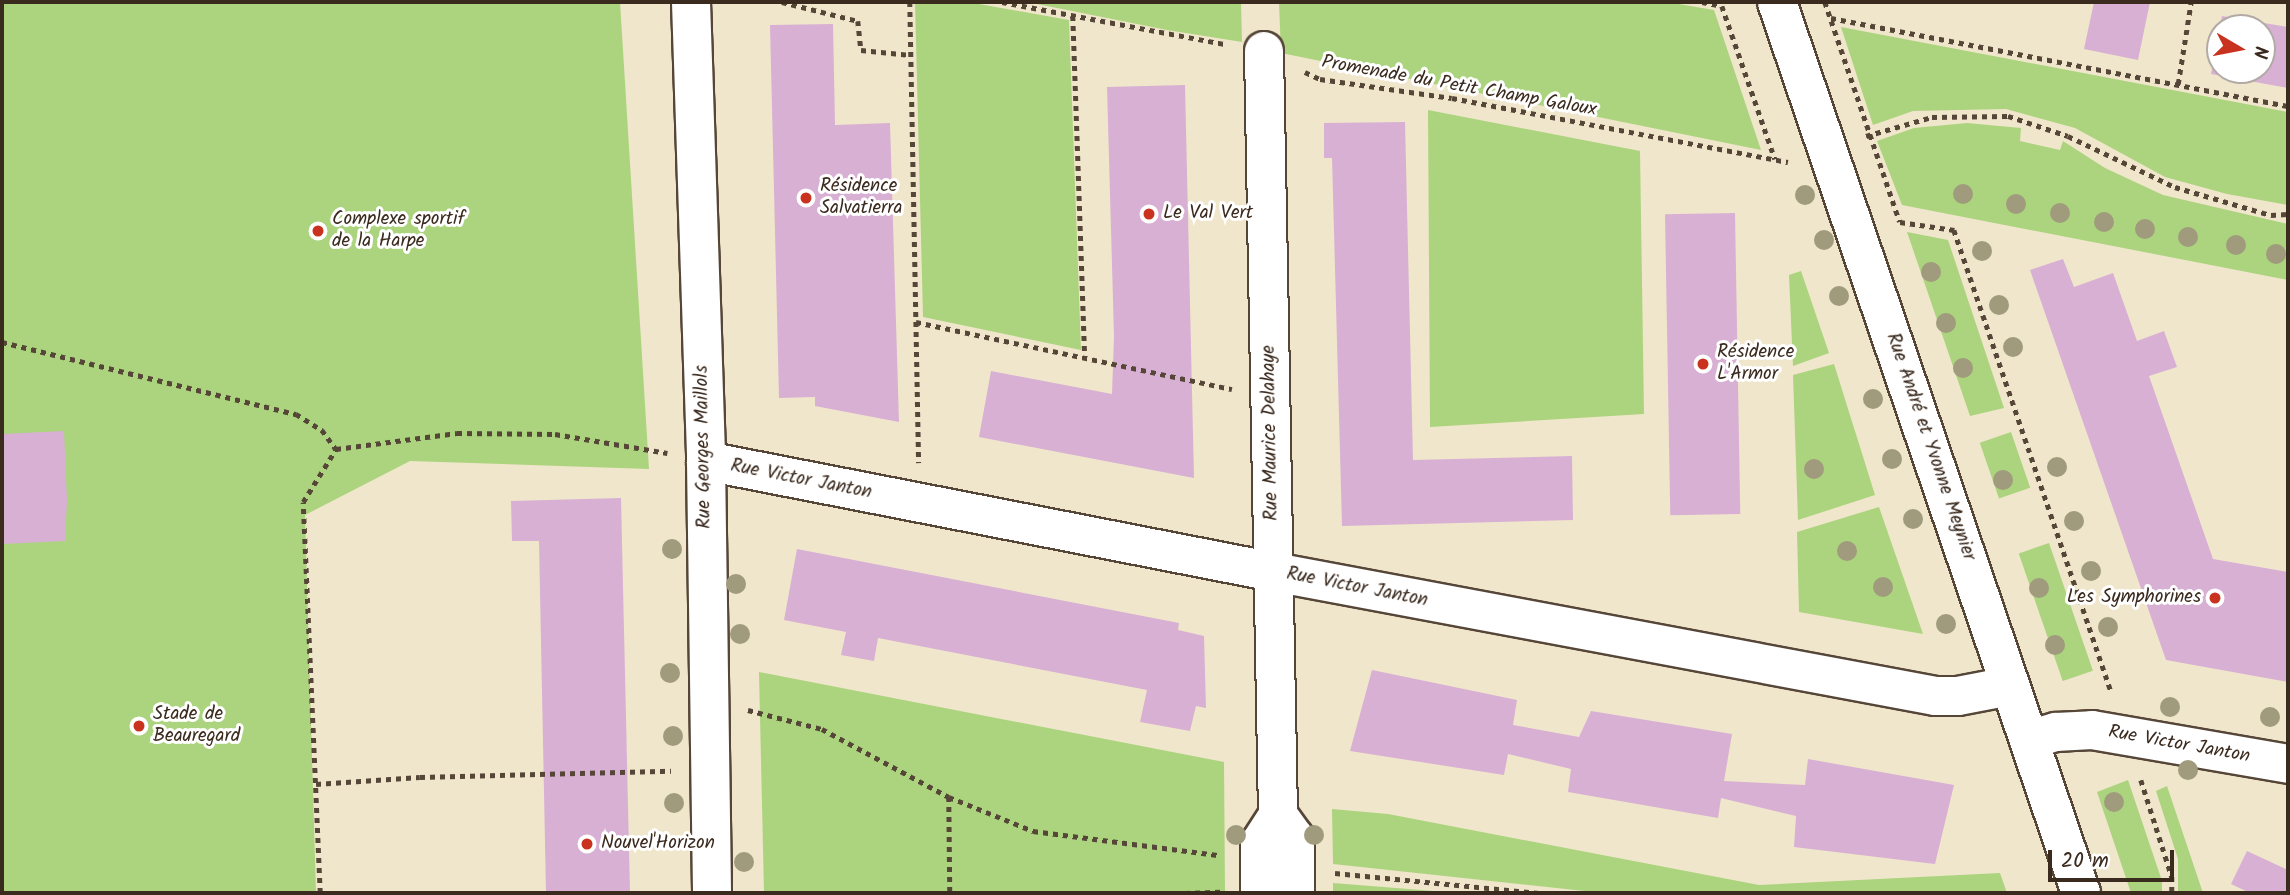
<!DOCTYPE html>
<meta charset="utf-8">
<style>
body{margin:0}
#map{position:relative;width:2290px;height:895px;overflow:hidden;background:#f0e6cb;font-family:Kalam,sans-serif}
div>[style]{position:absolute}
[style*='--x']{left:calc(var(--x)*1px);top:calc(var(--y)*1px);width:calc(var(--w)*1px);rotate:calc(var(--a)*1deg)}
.green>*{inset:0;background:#acd47e;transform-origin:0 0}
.building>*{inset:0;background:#d8b0d4;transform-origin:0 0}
.path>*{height:4.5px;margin-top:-2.25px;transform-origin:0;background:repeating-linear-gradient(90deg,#564638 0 5px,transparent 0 10px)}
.roads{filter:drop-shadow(2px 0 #564638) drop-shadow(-2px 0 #564638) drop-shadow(0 2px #564638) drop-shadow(0 -2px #564638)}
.minor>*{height:38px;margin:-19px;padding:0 19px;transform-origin:19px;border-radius:19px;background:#fff}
.tertiary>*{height:38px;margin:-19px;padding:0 19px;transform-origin:19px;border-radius:19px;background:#fff}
.trees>*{width:20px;height:20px;margin:-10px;border-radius:50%;background:#9f9b7c}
.dots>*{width:19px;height:19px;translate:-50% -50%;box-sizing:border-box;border:4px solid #fff;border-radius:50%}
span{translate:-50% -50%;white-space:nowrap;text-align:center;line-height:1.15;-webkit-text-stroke:6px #fff;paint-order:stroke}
.street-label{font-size:19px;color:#3b2a1e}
.poi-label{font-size:19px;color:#3b2a1e}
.left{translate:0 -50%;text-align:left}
.right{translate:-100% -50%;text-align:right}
.frame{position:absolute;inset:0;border:4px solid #3b2a1e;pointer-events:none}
.north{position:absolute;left:2206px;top:14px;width:70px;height:70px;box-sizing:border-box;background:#fff;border:2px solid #b1aaa5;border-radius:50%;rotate:100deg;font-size:19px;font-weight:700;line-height:28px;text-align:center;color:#3b2a1e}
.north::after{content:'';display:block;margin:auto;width:24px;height:32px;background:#c8321e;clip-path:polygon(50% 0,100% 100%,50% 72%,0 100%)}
.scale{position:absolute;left:2048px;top:850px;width:126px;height:32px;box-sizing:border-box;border:4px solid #3b2a1e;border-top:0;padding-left:9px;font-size:21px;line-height:24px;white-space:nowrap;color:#3b2a1e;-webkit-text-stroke:5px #fff;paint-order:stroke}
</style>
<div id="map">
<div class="green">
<i style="clip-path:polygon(2px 2px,620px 2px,649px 469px,410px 461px,305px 515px,316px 893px,2px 893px)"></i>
<i style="clip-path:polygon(915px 2px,968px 2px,1069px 20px,1081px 350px,923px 317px)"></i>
<i style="clip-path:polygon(1027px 2px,1241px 2px,1242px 42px,1167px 30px)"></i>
<i style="clip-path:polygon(1279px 2px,1667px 2px,1714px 10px,1761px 150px,1281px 53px)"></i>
<i style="clip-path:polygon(1841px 27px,2288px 112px,2288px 205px,2227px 194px,2165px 177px,2075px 128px,2006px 109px,1913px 111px,1873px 125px)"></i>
<i style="clip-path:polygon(1428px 110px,1640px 151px,1644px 414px,1430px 427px)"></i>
<i style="clip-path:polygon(1967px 123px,2021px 128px,2020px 141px,2060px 150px,2063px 141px,2105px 168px,2163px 195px,2288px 224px,2288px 280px,1902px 205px,1877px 141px,1914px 128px)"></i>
<i style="clip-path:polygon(1907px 232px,1948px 240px,2004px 408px,1970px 416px)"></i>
<i style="clip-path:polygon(1801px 271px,1829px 353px,1793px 366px,1789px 275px)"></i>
<i style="clip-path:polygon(1834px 364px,1875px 495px,1798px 520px,1793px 375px)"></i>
<i style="left:2011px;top:432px;width:59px;height:33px;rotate:71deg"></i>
<i style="clip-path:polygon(1879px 507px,1923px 634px,1799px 612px,1797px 532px)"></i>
<i style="left:2049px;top:543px;width:135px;height:32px;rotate:71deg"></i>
<i style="clip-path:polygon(759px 672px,1224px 762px,1225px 893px,764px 893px)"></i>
<i style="clip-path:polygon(2128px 780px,2162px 881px,2162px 893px,2131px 893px,2097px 792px)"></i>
<i style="clip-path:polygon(2167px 786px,2203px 893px,2178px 893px,2178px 859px,2156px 791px)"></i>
<i style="clip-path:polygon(1332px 809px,1388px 814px,1759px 885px,2000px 873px,2007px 893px,1603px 893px,1333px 864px)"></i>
<i style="clip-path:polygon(1333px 883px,1459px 893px,1333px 893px)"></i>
</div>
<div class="building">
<i style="clip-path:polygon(2094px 2px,2150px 2px,2138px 60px,2084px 49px)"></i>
<i style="clip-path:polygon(evenodd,2222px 16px,2288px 27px,2288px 88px,2211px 74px,2222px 16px,2220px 28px,2262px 28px,2262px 70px,2220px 70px,2220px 28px)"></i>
<i style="clip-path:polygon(833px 24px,835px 125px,890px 123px,899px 422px,815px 406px,815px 397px,779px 398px,770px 25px)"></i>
<i style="clip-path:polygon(1185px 85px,1194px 478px,979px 437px,991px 371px,1112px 394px,1114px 336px,1107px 87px)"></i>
<i style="clip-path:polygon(1405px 122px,1413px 460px,1572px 456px,1573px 520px,1342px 526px,1332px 158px,1324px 158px,1324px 123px)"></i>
<i style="left:1735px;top:213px;width:301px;height:70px;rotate:89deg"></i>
<i style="clip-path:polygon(2063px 259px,2074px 287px,2113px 273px,2137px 341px,2164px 331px,2177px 367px,2149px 376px,2213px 559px,2288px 572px,2288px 682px,2166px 660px,2030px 270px)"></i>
<i style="clip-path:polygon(64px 431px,67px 501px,65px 541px,2px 544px,2px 434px)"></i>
<i style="clip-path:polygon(621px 498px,630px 893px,546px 893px,539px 541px,512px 541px,511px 501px)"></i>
<i style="clip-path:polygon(797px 549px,1179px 623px,1178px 630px,1204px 636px,1206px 708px,1196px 706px,1190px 731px,1140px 722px,1147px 690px,878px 638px,874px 661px,841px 655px,846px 632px,784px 620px)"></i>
<i style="clip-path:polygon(1372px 670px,1517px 700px,1513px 725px,1579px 737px,1591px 711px,1732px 734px,1724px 781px,1805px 785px,1808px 759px,1954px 785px,1935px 864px,1794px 847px,1796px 816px,1721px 798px,1718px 818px,1568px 792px,1571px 769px,1508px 754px,1504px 775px,1350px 751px)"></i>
<i style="clip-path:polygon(2247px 851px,2288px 870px,2288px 893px,2250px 893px,2231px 884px)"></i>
</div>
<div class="path">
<i style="--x:782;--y:2;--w:78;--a:14"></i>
<i style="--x:858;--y:21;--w:29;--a:84"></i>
<i style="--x:861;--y:50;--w:50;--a:5.7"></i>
<i style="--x:910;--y:2;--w:461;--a:88.9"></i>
<i style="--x:1002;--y:2;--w:227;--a:10.7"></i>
<i style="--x:1702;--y:2;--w:20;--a:11"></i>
<i style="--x:1722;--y:6;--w:162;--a:70.9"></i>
<i style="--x:1825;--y:2;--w:232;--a:71.2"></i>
<i style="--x:1900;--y:222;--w:55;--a:8.4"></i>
<i style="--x:1954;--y:230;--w:488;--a:71.2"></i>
<i style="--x:1073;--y:16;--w:342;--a:88"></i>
<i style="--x:1831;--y:18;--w:465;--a:10.9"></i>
<i style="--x:1305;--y:72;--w:17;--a:25"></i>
<i style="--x:1320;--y:79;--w:133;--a:8.2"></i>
<i style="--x:1452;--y:98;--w:342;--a:10.8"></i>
<i style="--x:2178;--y:84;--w:83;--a:-81"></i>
<i style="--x:1866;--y:136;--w:69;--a:-16.1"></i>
<i style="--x:1932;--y:117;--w:76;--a:-0.8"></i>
<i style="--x:2008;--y:116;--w:63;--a:18.4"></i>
<i style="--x:2068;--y:136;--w:119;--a:25.5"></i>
<i style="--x:2175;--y:187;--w:100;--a:16.3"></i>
<i style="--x:2271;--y:215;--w:17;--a:-3"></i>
<i style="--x:916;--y:322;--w:323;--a:12"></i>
<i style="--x:2;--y:342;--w:303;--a:13.8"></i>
<i style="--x:296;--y:414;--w:31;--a:32"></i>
<i style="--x:322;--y:430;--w:24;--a:54"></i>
<i style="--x:336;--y:449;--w:122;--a:-7.5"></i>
<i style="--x:457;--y:433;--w:98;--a:0.6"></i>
<i style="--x:555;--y:434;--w:114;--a:9.6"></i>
<i style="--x:748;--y:710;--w:76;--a:14.4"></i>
<i style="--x:822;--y:729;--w:144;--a:28.2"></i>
<i style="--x:949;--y:797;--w:91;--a:22"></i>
<i style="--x:1033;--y:831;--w:188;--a:7.4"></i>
<i style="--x:2141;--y:780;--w:102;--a:72.3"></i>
<i style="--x:2172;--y:877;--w:16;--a:90"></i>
<i style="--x:316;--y:784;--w:104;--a:-3.9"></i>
<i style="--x:420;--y:777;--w:251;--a:-1.4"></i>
<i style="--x:949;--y:797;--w:96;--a:89.4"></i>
<i style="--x:1335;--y:873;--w:205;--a:5.6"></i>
<i style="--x:320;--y:893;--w:391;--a:-92.5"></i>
<i style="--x:303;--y:502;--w:62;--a:-58.1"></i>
<i style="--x:1185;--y:893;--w:35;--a:-2"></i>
</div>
<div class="roads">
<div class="minor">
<i style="--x:691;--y:2;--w:459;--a:88.1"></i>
<i style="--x:706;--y:461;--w:432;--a:89.2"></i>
<i style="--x:706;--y:461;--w:579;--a:11.06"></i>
<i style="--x:1274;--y:572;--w:673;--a:10.62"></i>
<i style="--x:1935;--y:696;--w:23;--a:0"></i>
<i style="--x:1958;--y:696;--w:53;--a:-10.9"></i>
<i style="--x:2029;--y:740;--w:28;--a:-17"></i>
<i style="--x:2056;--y:732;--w:36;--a:-3"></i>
<i style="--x:2092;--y:730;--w:199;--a:9.8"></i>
<i style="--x:1278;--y:815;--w:29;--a:54"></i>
<i style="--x:1295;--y:838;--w:55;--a:90"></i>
<i style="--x:1260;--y:893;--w:50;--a:-90"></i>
<i style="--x:1260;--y:843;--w:33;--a:-57"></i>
<i style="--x:1278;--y:815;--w:764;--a:-91.05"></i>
</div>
<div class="tertiary">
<i style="--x:1777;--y:2;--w:941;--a:71.16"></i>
</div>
</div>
<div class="trees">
<i style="left:1963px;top:194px"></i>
<i style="left:1805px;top:195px"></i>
<i style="left:2016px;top:204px"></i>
<i style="left:2060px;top:213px"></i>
<i style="left:2104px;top:222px"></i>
<i style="left:2145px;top:229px"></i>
<i style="left:2188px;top:237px"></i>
<i style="left:1824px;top:240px"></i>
<i style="left:2236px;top:245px"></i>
<i style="left:1982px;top:251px"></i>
<i style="left:2276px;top:254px"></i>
<i style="left:1931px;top:272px"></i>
<i style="left:1839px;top:296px"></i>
<i style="left:1999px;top:305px"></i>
<i style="left:1946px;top:323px"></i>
<i style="left:2013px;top:347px"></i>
<i style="left:1963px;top:368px"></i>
<i style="left:1873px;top:399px"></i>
<i style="left:1892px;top:459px"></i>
<i style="left:2057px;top:467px"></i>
<i style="left:1814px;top:469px"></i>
<i style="left:2003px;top:480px"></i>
<i style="left:1913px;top:519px"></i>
<i style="left:2074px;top:521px"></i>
<i style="left:672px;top:549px"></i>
<i style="left:1847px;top:551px"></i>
<i style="left:2091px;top:571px"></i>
<i style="left:736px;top:584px"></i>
<i style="left:1883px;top:587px"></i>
<i style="left:2039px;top:588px"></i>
<i style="left:1946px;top:624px"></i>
<i style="left:2108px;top:627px"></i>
<i style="left:740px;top:634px"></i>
<i style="left:2055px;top:645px"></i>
<i style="left:670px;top:673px"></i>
<i style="left:2170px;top:707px"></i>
<i style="left:2270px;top:717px"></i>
<i style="left:673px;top:736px"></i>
<i style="left:2188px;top:770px"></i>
<i style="left:2114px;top:802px"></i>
<i style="left:674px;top:803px"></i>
<i style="left:1236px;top:835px"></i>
<i style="left:1314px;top:835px"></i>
<i style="left:744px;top:862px"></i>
</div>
<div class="dots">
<i style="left:806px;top:198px;background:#c8321e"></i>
<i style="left:1149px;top:214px;background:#c8321e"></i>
<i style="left:318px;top:231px;background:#c8321e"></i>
<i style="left:1703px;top:364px;background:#c8321e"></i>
<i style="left:2215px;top:598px;background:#c8321e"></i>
<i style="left:139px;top:726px;background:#c8321e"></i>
<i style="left:587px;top:844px;background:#c8321e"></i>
</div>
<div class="street-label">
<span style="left:1459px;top:87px;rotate:10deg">Promenade du Petit Champ Galoux</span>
<span style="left:1271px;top:433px;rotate:-91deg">Rue Maurice Delahaye</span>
<span style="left:704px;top:447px;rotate:-91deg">Rue Georges Maillols</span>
<span style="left:1930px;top:447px;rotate:71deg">Rue André et Yvonne Meynier</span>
<span style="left:801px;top:480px;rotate:11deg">Rue Victor Janton</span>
<span style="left:1357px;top:588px;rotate:11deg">Rue Victor Janton</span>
<span style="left:2179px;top:745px;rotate:10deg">Rue Victor Janton</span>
</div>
<div class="poi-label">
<span class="left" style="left:820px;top:198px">Résidence<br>Salvatierra</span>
<span class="left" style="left:1163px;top:214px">Le Val Vert</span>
<span class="left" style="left:332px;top:231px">Complexe sportif<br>de la Harpe</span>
<span class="left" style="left:1717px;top:364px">Résidence<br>L'Armor</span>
<span class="right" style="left:2201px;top:598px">Les Symphorines</span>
<span class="left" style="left:153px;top:726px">Stade de<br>Beauregard</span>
<span class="left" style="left:601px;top:844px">Nouvel'Horizon</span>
</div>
<div class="frame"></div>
<div class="north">N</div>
<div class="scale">20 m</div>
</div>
